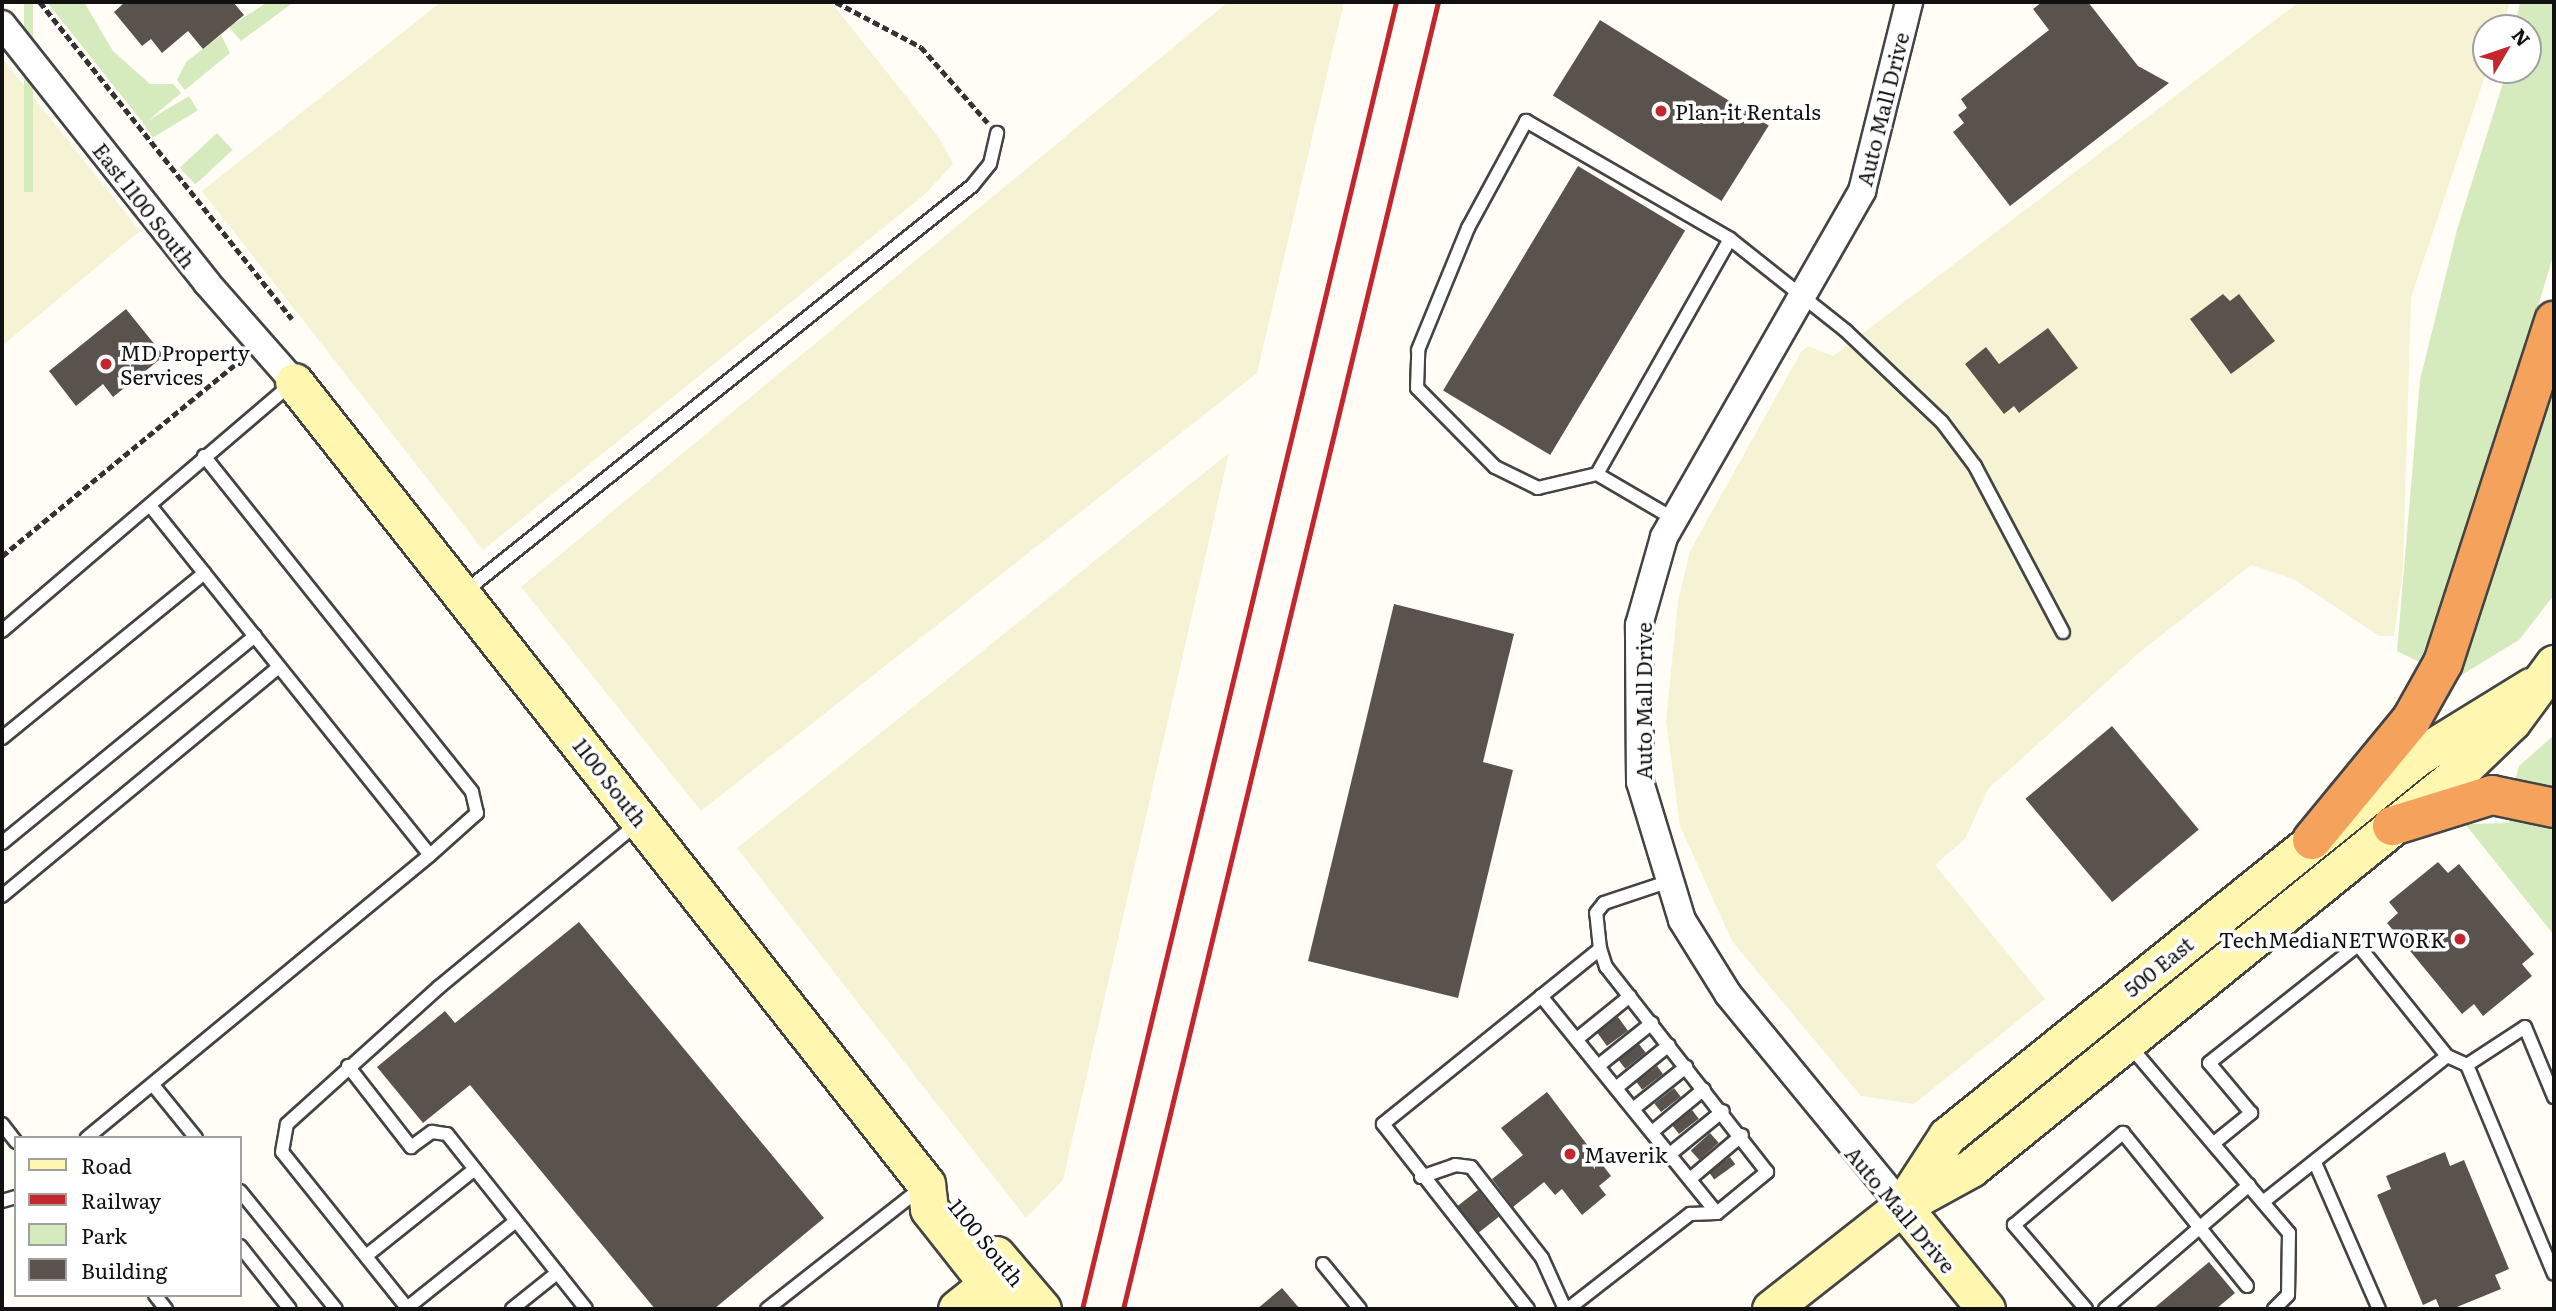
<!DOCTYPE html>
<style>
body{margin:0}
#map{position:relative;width:2556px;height:1311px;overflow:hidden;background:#fffdf5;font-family:Literata,serif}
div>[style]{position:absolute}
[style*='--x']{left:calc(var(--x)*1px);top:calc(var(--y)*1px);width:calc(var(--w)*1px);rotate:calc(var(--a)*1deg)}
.farmland>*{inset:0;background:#f6f3d4}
.green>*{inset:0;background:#d5ebbd;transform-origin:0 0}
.building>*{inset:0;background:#5a524d;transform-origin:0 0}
.path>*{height:4.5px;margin-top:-2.25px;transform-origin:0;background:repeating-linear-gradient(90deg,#333 0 7px,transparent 0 10.5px)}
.roads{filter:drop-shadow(2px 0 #444) drop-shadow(-2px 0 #444) drop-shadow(0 2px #444) drop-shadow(0 -2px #444)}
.lane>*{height:12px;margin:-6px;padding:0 6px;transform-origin:6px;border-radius:6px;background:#fff}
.street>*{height:26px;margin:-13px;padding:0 13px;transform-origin:13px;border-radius:13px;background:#fff}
.secondary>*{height:37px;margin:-18.5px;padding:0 18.5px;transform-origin:18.5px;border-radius:18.5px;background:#fff6b0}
.highway>*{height:38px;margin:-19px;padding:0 19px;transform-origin:19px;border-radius:19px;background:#f5a25d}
.rail>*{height:5px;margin:-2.5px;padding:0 2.5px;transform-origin:2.5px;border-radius:2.5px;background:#c4262e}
.dots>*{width:19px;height:19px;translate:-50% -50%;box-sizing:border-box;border:4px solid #fff;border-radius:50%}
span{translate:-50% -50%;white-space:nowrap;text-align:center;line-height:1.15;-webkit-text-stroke:7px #fff;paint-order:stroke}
.street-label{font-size:21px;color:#111}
.poi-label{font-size:21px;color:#111}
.left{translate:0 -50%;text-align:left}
.right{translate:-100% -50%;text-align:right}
.frame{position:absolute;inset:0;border:4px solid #111;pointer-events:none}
.legend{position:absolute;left:14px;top:1136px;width:228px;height:161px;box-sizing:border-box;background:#fff;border:2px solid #a0a0a0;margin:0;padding:9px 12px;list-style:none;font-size:21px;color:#111}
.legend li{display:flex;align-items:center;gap:14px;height:35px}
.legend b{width:35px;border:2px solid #a0a0a0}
.north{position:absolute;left:2472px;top:14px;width:70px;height:70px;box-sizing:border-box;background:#fff;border:2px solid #a0a0a0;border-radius:50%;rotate:51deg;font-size:19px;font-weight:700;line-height:28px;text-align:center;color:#111}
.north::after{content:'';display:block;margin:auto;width:24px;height:32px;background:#c4262e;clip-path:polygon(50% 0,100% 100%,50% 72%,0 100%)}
</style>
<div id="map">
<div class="farmland">
<i style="clip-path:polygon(441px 2px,831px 2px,940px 139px,953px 164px,924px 195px,483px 550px,202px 191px)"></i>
<i style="clip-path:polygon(1228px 2px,1344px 2px,1257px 373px,701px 811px,521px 587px)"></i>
<i style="clip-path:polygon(2299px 2px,2510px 2px,2502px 28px,2486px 28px,2487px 70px,2411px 298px,2403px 569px,2394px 636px,2379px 636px,2295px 580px,2251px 565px,2140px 652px,1988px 789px,1965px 839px,1935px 865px,2045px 999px,1914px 1104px,1861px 1096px,1732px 941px,1680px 826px,1666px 721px,1678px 601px,1690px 551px,1801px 352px,1808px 346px,1833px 356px)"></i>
<i style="clip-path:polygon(2px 58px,140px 231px,2px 346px)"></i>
<i style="clip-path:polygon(1229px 453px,1063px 1180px,1026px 1218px,737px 848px)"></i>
</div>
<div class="green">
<i style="left:24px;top:2px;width:9px;height:190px"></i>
<i style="clip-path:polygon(47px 2px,84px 2px,113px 51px,150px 84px,173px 84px,181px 93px,144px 124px)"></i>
<i style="clip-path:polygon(268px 2px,294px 2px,241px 41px,229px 27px)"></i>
<i style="clip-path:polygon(2520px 2px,2554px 2px,2554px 253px,2458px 572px,2419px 662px,2397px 651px,2420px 380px,2457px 230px,2507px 70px,2528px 70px,2528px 28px,2515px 28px)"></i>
<i style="clip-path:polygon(221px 35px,230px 53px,185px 90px,177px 80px,186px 62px)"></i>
<i style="left:189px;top:96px;width:17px;height:53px;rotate:59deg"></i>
<i style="left:217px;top:133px;width:23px;height:51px;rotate:47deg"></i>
<i style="clip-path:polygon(2554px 350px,2554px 595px,2519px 640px,2460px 676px,2453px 674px)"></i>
<i style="clip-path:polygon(2554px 735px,2554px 796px,2514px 784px,2519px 766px)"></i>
<i style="clip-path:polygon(2511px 812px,2554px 829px,2554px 935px,2465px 824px,2509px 823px)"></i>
</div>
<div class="building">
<i style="clip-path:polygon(125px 2px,233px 2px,244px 15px,203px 49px,188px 31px,162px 53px,151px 39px,142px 46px,114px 12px)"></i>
<i style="clip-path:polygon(2042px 2px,2088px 2px,2138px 66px,2169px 83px,2010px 206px,1953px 132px,1964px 123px,1958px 115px,1967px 108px,1961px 99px,2049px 30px,2033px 9px)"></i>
<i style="left:1600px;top:20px;width:199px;height:89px;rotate:32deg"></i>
<i style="left:1578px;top:166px;width:125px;height:262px;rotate:31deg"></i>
<i style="clip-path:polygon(2223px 294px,2230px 301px,2239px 294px,2275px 341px,2231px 374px,2190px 319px)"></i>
<i style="clip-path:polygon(126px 309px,164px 356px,113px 397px,103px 384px,76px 406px,49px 371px)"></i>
<i style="clip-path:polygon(2048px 328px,2078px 368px,2019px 413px,2014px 406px,2004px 414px,1965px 364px,1986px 347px,1999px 364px)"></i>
<i style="clip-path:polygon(1394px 604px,1514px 634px,1483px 762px,1513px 770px,1458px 998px,1308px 961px)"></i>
<i style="left:2112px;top:726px;width:135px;height:113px;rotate:50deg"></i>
<i style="clip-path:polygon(2438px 862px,2448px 873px,2459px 864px,2534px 954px,2522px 964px,2532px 976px,2483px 1016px,2474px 1004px,2462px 1014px,2387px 923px,2398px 913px,2389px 902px)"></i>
<i style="clip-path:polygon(579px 922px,824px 1218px,714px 1309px,655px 1309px,470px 1085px,423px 1123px,377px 1067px,445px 1011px,455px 1023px)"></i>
<i style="left:1618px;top:1017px;width:17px;height:26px;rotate:54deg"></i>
<i style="left:1639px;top:1044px;width:11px;height:26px;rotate:52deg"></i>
<i style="left:1657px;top:1066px;width:10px;height:26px;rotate:53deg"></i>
<i style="left:1674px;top:1088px;width:11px;height:25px;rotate:52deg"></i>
<i style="clip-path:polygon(1547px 1092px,1611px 1176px,1599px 1186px,1606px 1195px,1582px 1215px,1562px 1189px,1555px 1195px,1544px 1182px,1513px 1207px,1492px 1179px,1523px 1155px,1501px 1128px)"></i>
<i style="left:1692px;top:1110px;width:11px;height:25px;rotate:52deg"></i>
<i style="left:1710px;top:1133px;width:13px;height:26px;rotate:48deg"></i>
<i style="clip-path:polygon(2445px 1152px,2450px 1166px,2464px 1160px,2509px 1269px,2495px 1275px,2501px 1289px,2452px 1309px,2440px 1309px,2436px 1299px,2423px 1305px,2377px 1195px,2391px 1189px,2386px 1176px)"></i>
<i style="left:1730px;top:1157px;width:9px;height:26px;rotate:54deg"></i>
<i style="left:1478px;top:1190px;width:34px;height:26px;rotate:52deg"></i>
<i style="clip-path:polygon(2209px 1262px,2235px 1293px,2216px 1309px,2153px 1309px)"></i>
<i style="clip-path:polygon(1282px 1288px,1300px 1309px,1257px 1309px)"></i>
</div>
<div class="path">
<i style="--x:40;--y:2;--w:405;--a:51.5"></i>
<i style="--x:836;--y:2;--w:96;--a:27.9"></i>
<i style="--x:921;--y:47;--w:101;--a:48.6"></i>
<i style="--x:2;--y:556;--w:310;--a:-39.4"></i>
</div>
<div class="roads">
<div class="lane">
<i style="--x:204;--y:456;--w:430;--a:51.4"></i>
<i style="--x:472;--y:792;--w:22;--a:77"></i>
<i style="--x:477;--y:813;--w:63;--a:138.2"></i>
<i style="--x:1597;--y:474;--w:270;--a:-60.5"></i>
<i style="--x:152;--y:508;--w:83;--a:51.3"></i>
<i style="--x:1674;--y:519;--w:89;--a:-149.7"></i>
<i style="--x:1597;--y:474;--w:61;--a:166.7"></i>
<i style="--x:1538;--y:488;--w:48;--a:-154"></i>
<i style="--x:1495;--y:467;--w:111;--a:-134.6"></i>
<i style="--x:1417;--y:388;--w:38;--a:-88"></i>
<i style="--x:1418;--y:350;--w:132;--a:-67.7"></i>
<i style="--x:1468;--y:228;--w:122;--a:-61.5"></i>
<i style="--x:1526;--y:121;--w:236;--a:30"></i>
<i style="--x:1730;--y:239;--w:148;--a:38.4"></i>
<i style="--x:1846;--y:331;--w:132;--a:43.5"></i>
<i style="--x:1942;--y:422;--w:55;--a:53.1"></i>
<i style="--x:1975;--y:466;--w:188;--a:62.1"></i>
<i style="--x:463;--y:593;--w:652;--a:-38.65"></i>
<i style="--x:972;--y:186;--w:28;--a:-51"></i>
<i style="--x:990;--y:164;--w:32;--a:-77"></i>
<i style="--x:2;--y:631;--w:380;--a:-40.5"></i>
<i style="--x:2;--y:738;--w:261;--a:-39.2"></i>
<i style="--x:204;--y:573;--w:361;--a:51.3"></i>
<i style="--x:430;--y:855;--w:445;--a:140.5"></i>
<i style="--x:2;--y:843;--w:327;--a:-39.3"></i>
<i style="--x:2;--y:896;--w:359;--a:-39.6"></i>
<i style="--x:1541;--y:996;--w:279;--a:51"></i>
<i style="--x:1577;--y:1039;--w:68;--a:-39.1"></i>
<i style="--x:2129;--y:1045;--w:247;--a:49.6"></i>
<i style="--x:2289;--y:1233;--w:62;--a:90.9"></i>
<i style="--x:2288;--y:1295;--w:20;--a:135"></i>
<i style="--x:2467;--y:1065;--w:69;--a:-33.2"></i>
<i style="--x:2525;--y:1027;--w:76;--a:67.5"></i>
<i style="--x:348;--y:1066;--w:103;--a:52.1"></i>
<i style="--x:411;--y:1147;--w:26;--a:-36"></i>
<i style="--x:432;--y:1132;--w:15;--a:8"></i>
<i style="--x:447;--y:1134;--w:223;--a:51.5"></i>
<i style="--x:1598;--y:1066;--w:69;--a:-38.5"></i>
<i style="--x:153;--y:1085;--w:68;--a:50.9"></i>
<i style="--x:1616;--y:1088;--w:68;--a:-39.1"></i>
<i style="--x:1633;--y:1109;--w:68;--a:-38.4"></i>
<i style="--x:2;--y:1124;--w:23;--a:52"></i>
<i style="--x:1652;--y:1132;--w:67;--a:-39.6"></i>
<i style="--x:2214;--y:1143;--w:48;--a:-39"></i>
<i style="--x:2251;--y:1113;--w:65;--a:-130"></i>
<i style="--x:2209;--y:1063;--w:190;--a:-38.4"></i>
<i style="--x:2358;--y:945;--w:142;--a:51.3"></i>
<i style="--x:2447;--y:1056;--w:22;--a:24"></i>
<i style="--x:2467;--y:1065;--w:226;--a:67.4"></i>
<i style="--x:1670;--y:1154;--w:68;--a:-39.1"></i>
<i style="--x:2316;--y:1165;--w:157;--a:66.4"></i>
<i style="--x:1421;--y:1177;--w:36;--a:-19"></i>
<i style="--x:1455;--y:1165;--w:16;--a:7"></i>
<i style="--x:1471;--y:1167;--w:115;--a:52"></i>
<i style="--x:1542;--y:1258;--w:56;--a:65.7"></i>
<i style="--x:1690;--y:1179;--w:68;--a:-40.2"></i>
<i style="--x:240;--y:1191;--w:152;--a:50.9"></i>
<i style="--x:2;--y:1201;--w:15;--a:-16"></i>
<i style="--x:2263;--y:1202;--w:235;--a:-38.4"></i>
<i style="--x:240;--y:1246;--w:80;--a:51.6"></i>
<i style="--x:366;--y:1256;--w:139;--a:-38.6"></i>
<i style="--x:1323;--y:1264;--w:58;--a:50.6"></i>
<i style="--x:155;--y:1295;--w:18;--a:52"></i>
<i style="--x:407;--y:1308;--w:139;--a:-38.6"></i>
<i style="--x:408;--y:1309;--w:201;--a:-128.7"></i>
<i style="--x:282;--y:1152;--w:28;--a:-80"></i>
<i style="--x:287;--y:1124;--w:205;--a:-42"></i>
<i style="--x:439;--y:987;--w:258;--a:-39.5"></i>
<i style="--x:512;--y:1309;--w:58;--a:-38.7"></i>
<i style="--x:767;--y:1309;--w:194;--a:-38.1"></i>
<i style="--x:1528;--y:1309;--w:235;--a:-128.1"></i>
<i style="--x:1383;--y:1124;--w:279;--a:-38.9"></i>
<i style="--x:1568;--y:1309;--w:155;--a:-37.9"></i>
<i style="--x:1690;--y:1214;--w:27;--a:-2"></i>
<i style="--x:1717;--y:1213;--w:65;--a:-39.4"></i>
<i style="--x:1767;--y:1172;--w:261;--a:-128.1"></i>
<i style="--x:1606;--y:967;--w:19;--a:-108"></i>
<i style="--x:1600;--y:949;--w:36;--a:-96"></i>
<i style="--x:1596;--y:913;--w:13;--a:-51"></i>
<i style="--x:1604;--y:903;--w:70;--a:-18.4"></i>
<i style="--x:2086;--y:1309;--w:111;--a:-130.6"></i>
<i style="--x:2014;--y:1225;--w:143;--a:-40.2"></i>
<i style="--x:2123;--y:1133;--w:197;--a:51"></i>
<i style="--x:2105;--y:1309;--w:190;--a:-40.7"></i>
</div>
<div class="street">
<i style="--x:2;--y:24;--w:330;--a:51.6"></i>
<i style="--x:207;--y:283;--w:132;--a:48.7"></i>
<i style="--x:1902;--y:1206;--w:274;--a:-129.4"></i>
<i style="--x:1728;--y:994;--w:87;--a:-121.9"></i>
<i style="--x:1682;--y:920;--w:144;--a:-106.9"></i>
<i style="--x:1640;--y:782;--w:157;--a:-90.4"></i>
<i style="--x:1639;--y:625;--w:91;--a:-74.1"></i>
<i style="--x:1664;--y:537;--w:399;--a:-60.2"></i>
<i style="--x:1862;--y:191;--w:195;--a:-76"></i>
</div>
<div class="secondary">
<i style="--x:294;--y:382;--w:1021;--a:51.76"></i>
<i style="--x:926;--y:1184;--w:25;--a:83"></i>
<i style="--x:929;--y:1209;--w:127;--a:51.7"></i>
<i style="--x:1904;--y:1202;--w:79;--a:-56.9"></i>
<i style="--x:1947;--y:1136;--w:604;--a:-38.88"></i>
<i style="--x:2417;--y:757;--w:134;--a:-31.6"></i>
<i style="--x:1902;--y:1206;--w:133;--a:50.8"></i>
<i style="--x:996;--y:1255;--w:71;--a:49.6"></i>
<i style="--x:957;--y:1309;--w:40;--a:-39"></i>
<i style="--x:1771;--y:1309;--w:167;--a:-38.2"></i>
<i style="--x:1902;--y:1206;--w:79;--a:-28.8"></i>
<i style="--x:1971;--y:1168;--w:623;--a:-39"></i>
<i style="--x:2455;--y:776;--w:79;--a:-44"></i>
<i style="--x:2512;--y:721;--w:71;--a:-53.6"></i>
</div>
<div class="highway">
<i style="--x:2392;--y:826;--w:105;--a:-17.2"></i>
<i style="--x:2492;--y:795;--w:63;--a:11.8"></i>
<i style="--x:2312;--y:840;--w:156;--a:-50.5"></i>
<i style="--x:2411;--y:720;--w:65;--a:-60.7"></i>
<i style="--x:2443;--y:663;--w:360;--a:-72"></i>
</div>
</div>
<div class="rail">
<i style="--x:1082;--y:1309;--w:1344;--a:-76.49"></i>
<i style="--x:1123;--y:1309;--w:1344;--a:-76.45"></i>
</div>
<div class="dots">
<i style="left:1661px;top:111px;background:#c4262e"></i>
<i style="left:106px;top:364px;background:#c4262e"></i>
<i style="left:2460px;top:939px;background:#c4262e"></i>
<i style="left:1570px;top:1154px;background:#c4262e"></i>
</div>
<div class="street-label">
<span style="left:1882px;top:109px;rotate:-76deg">Auto Mall Drive</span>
<span style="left:145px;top:205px;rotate:52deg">East 1100 South</span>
<span style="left:1643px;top:701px;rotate:-90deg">Auto Mall Drive</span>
<span style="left:611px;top:782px;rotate:52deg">1100 South</span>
<span style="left:2158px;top:966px;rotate:-39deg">500 East</span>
<span style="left:1901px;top:1209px;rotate:50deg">Auto Mall Drive</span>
<span style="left:987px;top:1242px;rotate:51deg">1100 South</span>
</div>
<div class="poi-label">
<span class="left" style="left:1675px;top:111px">Plan-it Rentals</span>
<span class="left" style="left:120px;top:364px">MD Property<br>Services</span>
<span class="right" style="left:2446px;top:939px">TechMediaNETWORK</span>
<span class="left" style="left:1584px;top:1154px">Maverik</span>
</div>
<div class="frame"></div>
<ul class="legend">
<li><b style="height:9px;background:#fff6b0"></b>Road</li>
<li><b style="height:9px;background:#c4262e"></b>Railway</li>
<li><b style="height:19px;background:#d5ebbd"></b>Park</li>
<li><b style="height:19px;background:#5a524d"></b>Building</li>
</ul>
<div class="north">N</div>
</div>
